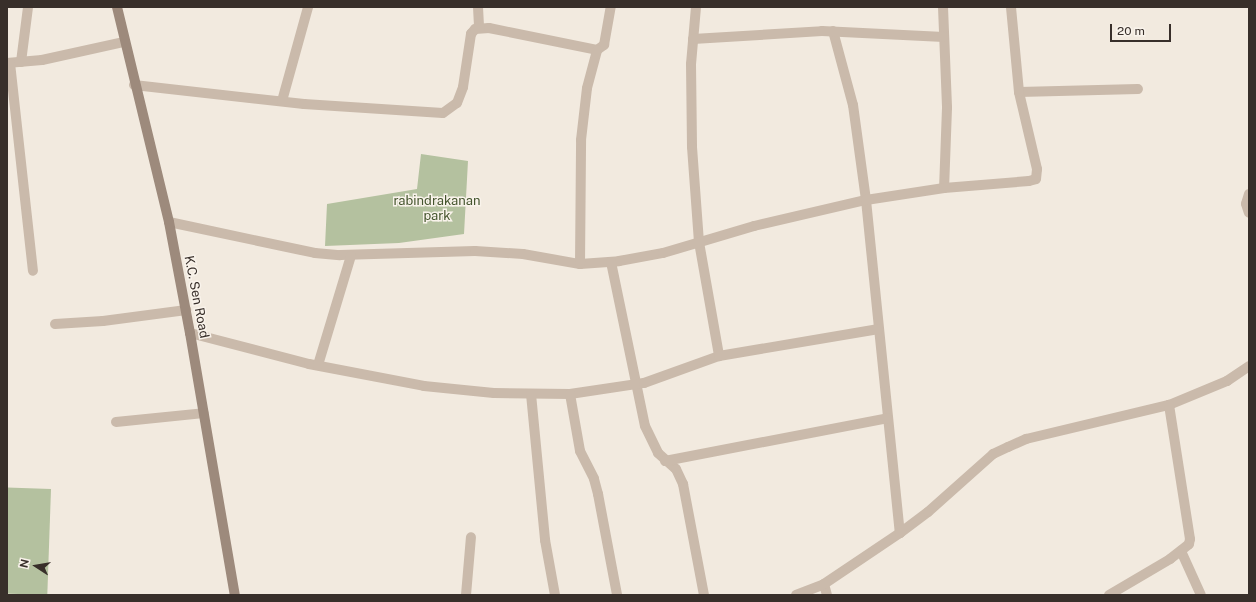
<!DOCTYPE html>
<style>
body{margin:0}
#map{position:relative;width:1256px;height:602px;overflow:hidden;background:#f2eadf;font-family:"Public Sans",sans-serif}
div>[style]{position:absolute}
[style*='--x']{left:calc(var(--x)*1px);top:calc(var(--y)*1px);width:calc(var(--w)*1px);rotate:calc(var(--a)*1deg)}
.green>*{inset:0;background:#b4c19f;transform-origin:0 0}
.street>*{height:10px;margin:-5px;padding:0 5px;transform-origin:5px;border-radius:5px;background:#cabaab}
.secondary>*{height:10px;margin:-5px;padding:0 5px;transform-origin:5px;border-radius:5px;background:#9d8a7c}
span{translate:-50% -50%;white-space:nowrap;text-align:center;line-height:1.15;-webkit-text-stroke:3px #f9f3eb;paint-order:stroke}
.park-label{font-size:13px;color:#45552e}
.street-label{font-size:13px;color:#382f2a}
.frame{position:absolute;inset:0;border:8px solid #382f2a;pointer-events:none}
.north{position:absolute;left:16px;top:546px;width:40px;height:40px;-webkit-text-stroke:3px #f9f3eb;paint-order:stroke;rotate:282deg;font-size:11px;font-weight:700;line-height:16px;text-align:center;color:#382f2a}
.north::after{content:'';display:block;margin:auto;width:14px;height:18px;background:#382f2a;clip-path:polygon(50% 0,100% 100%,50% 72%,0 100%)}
.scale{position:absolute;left:1110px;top:24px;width:61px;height:18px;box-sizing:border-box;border:2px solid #382f2a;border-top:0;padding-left:5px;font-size:12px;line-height:14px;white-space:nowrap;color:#382f2a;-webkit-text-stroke:3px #f9f3eb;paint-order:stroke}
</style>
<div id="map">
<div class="green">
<i style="clip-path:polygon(421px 154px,468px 161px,464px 234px,399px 243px,325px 246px,327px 204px,417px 189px)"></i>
<i style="left:51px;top:489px;width:106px;height:44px;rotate:92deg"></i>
</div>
<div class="street">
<i style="--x:478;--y:7;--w:20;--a:87"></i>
<i style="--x:696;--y:7;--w:57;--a:95"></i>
<i style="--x:691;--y:64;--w:83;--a:89.3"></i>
<i style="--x:692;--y:147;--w:95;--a:85.8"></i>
<i style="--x:699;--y:242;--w:116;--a:80"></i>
<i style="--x:943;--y:7;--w:101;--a:87.7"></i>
<i style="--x:947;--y:108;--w:80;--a:92.1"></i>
<i style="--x:833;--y:31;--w:77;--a:74.9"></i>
<i style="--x:853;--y:105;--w:96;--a:82.2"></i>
<i style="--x:866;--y:200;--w:335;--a:84.2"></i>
<i style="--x:693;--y:39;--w:129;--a:-3.5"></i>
<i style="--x:822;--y:31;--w:122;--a:2.8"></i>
<i style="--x:21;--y:62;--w:55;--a:-82.7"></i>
<i style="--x:7;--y:63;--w:35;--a:-5"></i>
<i style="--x:42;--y:60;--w:83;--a:-12.5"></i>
<i style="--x:10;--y:63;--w:209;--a:83.7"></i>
<i style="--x:134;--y:85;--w:171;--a:6.4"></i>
<i style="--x:304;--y:104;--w:139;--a:3.7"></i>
<i style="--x:443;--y:113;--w:17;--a:-36"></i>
<i style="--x:457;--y:103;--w:17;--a:-69"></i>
<i style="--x:463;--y:87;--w:54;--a:-81.4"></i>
<i style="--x:471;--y:34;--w:6;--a:-51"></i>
<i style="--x:475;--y:29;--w:14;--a:-4"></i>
<i style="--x:489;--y:28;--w:110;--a:11.5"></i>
<i style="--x:597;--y:50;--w:9;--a:-36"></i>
<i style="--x:604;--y:45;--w:39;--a:-80"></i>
<i style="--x:1019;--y:92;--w:119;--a:-1.4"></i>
<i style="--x:282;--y:101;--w:98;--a:-74.5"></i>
<i style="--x:1249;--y:194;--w:10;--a:107"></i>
<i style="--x:1246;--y:204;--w:9;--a:72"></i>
<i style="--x:169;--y:222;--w:149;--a:12"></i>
<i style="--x:315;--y:253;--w:25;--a:5"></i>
<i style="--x:340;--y:255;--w:135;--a:-1.7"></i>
<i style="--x:475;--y:251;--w:48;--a:3.6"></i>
<i style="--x:523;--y:254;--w:58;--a:10"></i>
<i style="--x:580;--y:264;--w:39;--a:-4"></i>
<i style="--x:619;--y:261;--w:45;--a:-10.3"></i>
<i style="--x:663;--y:253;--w:95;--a:-16.5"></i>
<i style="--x:754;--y:226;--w:115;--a:-13.1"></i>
<i style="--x:866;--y:200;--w:79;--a:-8.7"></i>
<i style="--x:944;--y:188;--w:85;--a:-4.7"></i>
<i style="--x:1029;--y:181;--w:7;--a:-16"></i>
<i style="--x:1036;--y:179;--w:10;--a:-84"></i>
<i style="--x:1037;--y:169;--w:79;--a:-103.2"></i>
<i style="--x:1019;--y:92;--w:85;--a:-95.4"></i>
<i style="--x:611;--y:262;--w:167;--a:78.3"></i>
<i style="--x:645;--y:426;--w:30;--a:64"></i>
<i style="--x:658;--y:453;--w:24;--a:42"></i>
<i style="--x:676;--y:469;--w:17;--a:65"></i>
<i style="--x:683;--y:484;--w:113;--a:79.3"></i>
<i style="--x:580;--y:264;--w:124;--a:-89.5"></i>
<i style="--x:581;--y:140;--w:52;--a:-83.4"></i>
<i style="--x:587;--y:88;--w:39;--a:-75"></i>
<i style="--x:55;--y:324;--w:48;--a:-3.6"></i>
<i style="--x:103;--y:321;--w:84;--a:-7.5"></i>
<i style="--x:190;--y:333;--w:123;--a:14.6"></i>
<i style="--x:309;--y:364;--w:117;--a:10.8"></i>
<i style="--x:424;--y:386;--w:70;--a:5.7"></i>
<i style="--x:494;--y:393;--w:76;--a:0.8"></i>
<i style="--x:570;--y:394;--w:75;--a:-8.5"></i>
<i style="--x:644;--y:383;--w:80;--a:-19.8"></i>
<i style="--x:719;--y:356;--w:162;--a:-9.6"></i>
<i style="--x:318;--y:365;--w:114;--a:-73.2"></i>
<i style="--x:531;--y:394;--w:147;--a:84.5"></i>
<i style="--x:545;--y:540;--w:56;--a:79.7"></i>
<i style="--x:570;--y:394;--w:58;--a:80"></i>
<i style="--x:580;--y:451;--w:31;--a:63"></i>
<i style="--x:594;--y:479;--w:16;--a:75"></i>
<i style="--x:598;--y:494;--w:103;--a:79.3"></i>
<i style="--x:116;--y:422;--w:88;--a:-5.8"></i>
<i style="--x:665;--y:461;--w:227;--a:-10.9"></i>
<i style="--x:1181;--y:551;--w:48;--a:65.6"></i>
<i style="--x:824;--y:584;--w:11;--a:75"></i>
<i style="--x:466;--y:595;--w:58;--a:-85.1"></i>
<i style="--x:796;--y:595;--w:30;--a:-21"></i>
<i style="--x:824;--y:584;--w:92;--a:-33.9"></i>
<i style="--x:900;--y:533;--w:35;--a:-37"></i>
<i style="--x:928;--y:512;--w:87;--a:-41.7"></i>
<i style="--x:993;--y:454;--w:17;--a:-25"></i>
<i style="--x:1008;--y:447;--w:20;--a:-24"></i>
<i style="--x:1026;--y:439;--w:147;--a:-13.4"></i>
<i style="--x:1169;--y:405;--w:63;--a:-22.5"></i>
<i style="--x:1227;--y:381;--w:27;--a:-34"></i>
<i style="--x:1109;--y:595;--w:71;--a:-30.5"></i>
<i style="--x:1170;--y:559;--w:24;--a:-38"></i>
<i style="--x:1189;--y:544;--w:5;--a:-79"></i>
<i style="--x:1190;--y:539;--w:136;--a:-98.9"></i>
</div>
<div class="secondary">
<i style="--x:117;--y:7;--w:221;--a:76.4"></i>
<i style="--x:169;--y:222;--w:113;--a:79.3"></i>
<i style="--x:190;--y:333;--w:266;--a:80.3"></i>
</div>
<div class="park-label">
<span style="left:437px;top:209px">rabindrakanan<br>park</span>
</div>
<div class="street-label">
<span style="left:196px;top:297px;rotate:79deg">K.C. Sen Road</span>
</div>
<div class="frame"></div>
<div class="north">N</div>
<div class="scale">20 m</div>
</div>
